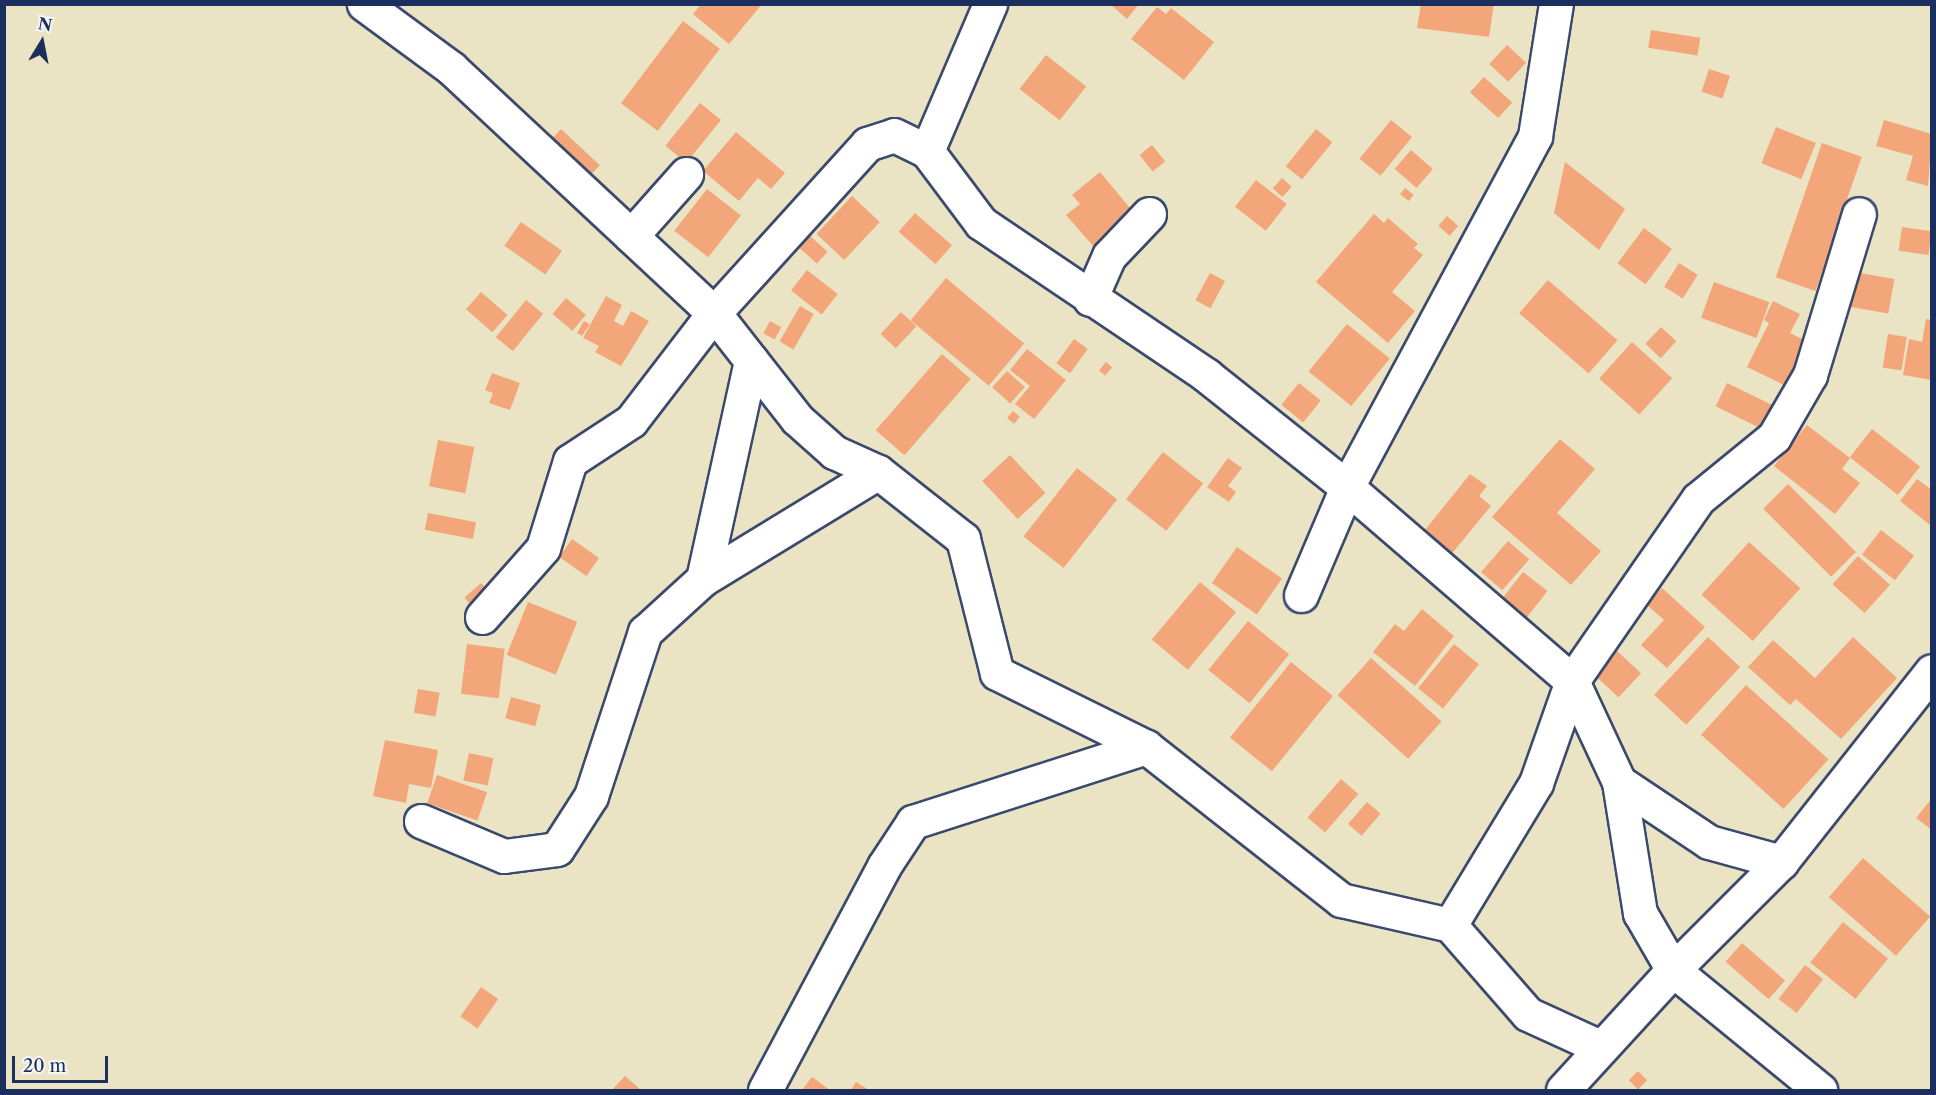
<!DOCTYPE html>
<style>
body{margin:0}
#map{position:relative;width:1936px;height:1095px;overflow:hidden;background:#eae4c5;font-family:"Libre Caslon Text",serif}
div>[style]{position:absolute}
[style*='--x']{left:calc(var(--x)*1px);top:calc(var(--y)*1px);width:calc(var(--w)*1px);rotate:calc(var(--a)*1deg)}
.building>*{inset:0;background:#f2a679;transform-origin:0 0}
.roads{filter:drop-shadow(2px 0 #3a4a6d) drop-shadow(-2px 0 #3a4a6d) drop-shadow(0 2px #3a4a6d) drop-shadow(0 -2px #3a4a6d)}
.minor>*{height:33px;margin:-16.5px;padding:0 16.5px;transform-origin:16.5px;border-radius:16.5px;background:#fff}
span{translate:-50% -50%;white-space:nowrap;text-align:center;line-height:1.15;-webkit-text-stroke:4.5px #f6f6f2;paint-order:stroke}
.frame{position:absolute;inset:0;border:6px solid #1b2f5e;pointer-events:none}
.north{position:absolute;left:12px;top:12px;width:60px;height:60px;-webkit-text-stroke:4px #f6f6f2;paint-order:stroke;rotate:10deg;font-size:16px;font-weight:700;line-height:24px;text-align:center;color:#1b2f5e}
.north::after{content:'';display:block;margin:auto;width:21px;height:27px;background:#1b2f5e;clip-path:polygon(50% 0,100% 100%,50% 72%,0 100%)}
.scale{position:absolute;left:12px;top:1056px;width:96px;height:27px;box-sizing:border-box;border:3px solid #1b2f5e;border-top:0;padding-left:8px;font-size:18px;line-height:21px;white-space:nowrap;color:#1b2f5e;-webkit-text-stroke:4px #f6f6f2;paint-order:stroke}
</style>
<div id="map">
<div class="building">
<i style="clip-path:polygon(701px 4px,762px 4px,729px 44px,693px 14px)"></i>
<i style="clip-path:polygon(1110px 4px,1139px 4px,1127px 19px)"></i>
<i style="clip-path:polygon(1421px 4px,1494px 4px,1489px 37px,1417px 28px)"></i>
<i style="clip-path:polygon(1157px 7px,1166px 14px,1171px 8px,1214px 42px,1184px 80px,1131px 39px)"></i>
<i style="left:683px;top:21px;width:46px;height:103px;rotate:37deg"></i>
<i style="left:1651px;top:30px;width:50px;height:18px;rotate:9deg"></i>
<i style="left:1507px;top:45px;width:26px;height:26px;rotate:43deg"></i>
<i style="left:1046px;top:55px;width:51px;height:43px;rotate:38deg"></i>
<i style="left:1709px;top:69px;width:22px;height:24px;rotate:18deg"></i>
<i style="left:1484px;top:77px;width:38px;height:21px;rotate:42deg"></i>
<i style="left:700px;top:103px;width:27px;height:55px;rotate:39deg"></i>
<i style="left:1391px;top:120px;width:27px;height:50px;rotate:39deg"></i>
<i style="clip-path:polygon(1884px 120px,1932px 134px,1928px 186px,1906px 180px,1913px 156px,1876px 146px)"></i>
<i style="left:1776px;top:127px;width:43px;height:39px;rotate:22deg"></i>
<i style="left:561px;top:129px;width:53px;height:21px;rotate:43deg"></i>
<i style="left:1316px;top:129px;width:21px;height:48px;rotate:39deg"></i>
<i style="clip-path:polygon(736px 132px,785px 173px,771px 189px,758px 178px,739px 201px,703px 171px)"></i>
<i style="left:1822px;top:143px;width:42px;height:142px;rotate:19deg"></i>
<i style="left:1152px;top:145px;width:21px;height:16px;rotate:51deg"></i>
<i style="left:1411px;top:150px;width:29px;height:25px;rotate:41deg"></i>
<i style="clip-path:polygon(1565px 162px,1625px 209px,1599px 250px,1554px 213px)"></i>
<i style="clip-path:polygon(1100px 172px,1135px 214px,1094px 247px,1066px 215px,1080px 204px,1072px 195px)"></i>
<i style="left:1282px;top:178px;width:13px;height:14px;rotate:42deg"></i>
<i style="left:1256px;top:180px;width:39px;height:34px;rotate:38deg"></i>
<i style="left:1405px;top:188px;width:11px;height:8px;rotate:38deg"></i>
<i style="left:707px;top:189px;width:43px;height:53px;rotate:38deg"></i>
<i style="left:852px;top:196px;width:38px;height:52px;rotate:43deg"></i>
<i style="left:915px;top:213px;width:49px;height:25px;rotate:41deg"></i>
<i style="clip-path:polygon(1374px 214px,1384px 223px,1388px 218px,1418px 244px,1414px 248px,1423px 255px,1392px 292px,1415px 311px,1388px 343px,1316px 282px)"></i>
<i style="left:1447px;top:216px;width:15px;height:13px;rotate:42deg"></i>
<i style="left:521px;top:222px;width:50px;height:29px;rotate:35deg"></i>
<i style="left:1902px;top:227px;width:30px;height:24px;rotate:8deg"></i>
<i style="left:1644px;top:228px;width:35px;height:44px;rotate:37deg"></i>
<i style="left:809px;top:235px;width:25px;height:16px;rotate:42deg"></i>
<i style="left:1679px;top:263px;width:22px;height:28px;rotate:32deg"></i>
<i style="left:807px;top:270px;width:39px;height:26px;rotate:38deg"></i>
<i style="left:1854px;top:272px;width:41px;height:35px;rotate:10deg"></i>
<i style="left:1210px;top:273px;width:17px;height:31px;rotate:28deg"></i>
<i style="left:946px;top:278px;width:102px;height:55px;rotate:40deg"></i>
<i style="left:1548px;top:280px;width:92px;height:44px;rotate:41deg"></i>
<i style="left:1714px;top:282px;width:59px;height:38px;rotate:20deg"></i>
<i style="left:481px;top:292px;width:35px;height:23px;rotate:41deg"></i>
<i style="clip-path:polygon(606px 296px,622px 305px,614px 321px,623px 326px,631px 311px,649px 321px,621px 366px,595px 352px,599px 346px,583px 338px)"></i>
<i style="left:566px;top:298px;width:26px;height:21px;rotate:40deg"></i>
<i style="left:526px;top:300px;width:22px;height:48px;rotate:39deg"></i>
<i style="clip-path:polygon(1773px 301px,1800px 314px,1790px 333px,1810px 343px,1788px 387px,1747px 367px,1769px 323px,1764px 320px)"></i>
<i style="left:800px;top:306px;width:16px;height:41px;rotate:30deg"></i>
<i style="left:901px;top:312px;width:21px;height:30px;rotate:43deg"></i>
<i style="clip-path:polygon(1926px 319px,1932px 320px,1932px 380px,1903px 375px,1909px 339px,1922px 342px)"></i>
<i style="clip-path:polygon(584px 321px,590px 324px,582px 336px,577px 333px)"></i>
<i style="left:770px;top:321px;width:13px;height:14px;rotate:29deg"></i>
<i style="left:1347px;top:324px;width:55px;height:61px;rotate:39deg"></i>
<i style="left:1661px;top:327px;width:21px;height:23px;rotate:43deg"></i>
<i style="left:1888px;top:334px;width:19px;height:34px;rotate:9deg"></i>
<i style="left:1074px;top:339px;width:17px;height:30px;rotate:36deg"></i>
<i style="left:1632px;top:342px;width:54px;height:49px;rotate:42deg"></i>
<i style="clip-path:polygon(1027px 349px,1066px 380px,1034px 419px,1015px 404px,1030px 386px,1010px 370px)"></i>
<i style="left:942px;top:354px;width:38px;height:101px;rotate:41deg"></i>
<i style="left:1106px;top:362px;width:8px;height:11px;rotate:40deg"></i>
<i style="left:1007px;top:371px;width:24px;height:22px;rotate:42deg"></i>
<i style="clip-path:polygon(492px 373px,520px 383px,510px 410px,489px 403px,493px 393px,485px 390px)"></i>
<i style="left:1299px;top:383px;width:28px;height:28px;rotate:39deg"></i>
<i style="left:1727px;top:383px;width:55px;height:26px;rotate:26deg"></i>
<i style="left:1013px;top:411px;width:9px;height:9px;rotate:41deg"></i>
<i style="clip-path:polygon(1807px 425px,1850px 458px,1842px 469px,1860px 483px,1835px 514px,1774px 466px)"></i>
<i style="left:1872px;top:429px;width:61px;height:36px;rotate:38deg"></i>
<i style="clip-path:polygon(1560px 439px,1595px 469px,1557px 513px,1601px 551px,1571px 585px,1492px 517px)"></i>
<i style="left:438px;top:440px;width:37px;height:47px;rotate:11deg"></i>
<i style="left:1163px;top:452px;width:51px;height:60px;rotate:38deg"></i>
<i style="left:1010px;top:455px;width:52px;height:38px;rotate:47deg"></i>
<i style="clip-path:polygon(1228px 458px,1242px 468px,1228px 486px,1236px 492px,1229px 502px,1207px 487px)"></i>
<i style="left:1077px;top:468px;width:51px;height:87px;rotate:38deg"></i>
<i style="clip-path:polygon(1470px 474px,1487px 486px,1479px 496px,1491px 506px,1449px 557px,1421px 535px)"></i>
<i style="clip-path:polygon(1917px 479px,1932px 490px,1930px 525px,1900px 501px)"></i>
<i style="left:1788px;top:484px;width:96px;height:35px;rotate:45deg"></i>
<i style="left:428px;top:513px;width:49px;height:17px;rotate:11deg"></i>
<i style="left:1881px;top:530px;width:42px;height:31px;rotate:38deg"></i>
<i style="left:572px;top:539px;width:33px;height:22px;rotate:35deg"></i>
<i style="left:1508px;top:541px;width:28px;height:41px;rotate:41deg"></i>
<i style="left:1749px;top:542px;width:69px;height:71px;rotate:42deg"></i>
<i style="left:1237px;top:547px;width:55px;height:44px;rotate:35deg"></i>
<i style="left:1858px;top:556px;width:43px;height:38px;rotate:42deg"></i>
<i style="left:1523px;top:572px;width:31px;height:38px;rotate:38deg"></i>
<i style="left:1200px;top:582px;width:47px;height:75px;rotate:40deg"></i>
<i style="left:481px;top:583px;width:9px;height:22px;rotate:49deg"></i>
<i style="clip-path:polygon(1662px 588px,1705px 627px,1667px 668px,1641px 645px,1664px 620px,1647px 605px)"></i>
<i style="left:528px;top:602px;width:53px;height:57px;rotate:22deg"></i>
<i style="clip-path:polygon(1422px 609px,1454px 636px,1415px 686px,1373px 652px,1395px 624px,1404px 631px)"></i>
<i style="left:1248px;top:621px;width:53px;height:63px;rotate:39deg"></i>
<i style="left:1708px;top:637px;width:44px;height:79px;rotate:43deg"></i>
<i style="clip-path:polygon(1853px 637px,1897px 678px,1841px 739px,1796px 699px,1790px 705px,1748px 667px,1773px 640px,1815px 678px)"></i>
<i style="left:467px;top:644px;width:38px;height:50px;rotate:7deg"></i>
<i style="left:1454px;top:644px;width:32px;height:57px;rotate:39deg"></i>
<i style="left:1614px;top:648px;width:37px;height:33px;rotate:43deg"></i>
<i style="left:1371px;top:658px;width:95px;height:50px;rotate:42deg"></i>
<i style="left:1291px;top:662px;width:54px;height:97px;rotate:39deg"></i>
<i style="left:1746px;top:685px;width:111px;height:67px;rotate:42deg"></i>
<i style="left:418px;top:689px;width:22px;height:24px;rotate:10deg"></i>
<i style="left:511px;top:697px;width:31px;height:22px;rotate:15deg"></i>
<i style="clip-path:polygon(385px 740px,438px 750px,431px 788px,409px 784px,406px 803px,373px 796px)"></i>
<i style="left:469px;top:753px;width:25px;height:28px;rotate:12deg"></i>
<i style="left:437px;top:775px;width:53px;height:30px;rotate:19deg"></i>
<i style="left:1341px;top:779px;width:23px;height:51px;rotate:41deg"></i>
<i style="clip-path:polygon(1932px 798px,1932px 830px,1916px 818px)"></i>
<i style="left:1367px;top:802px;width:18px;height:29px;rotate:41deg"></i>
<i style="left:1863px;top:858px;width:89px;height:52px;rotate:41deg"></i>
<i style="left:1843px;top:922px;width:58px;height:52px;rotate:39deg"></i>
<i style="left:1742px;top:943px;width:57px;height:25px;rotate:41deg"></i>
<i style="left:1805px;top:965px;width:23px;height:43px;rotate:38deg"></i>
<i style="left:481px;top:987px;width:21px;height:36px;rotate:35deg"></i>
<i style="left:1638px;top:1071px;width:13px;height:13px;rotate:45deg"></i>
<i style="clip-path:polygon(625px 1076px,641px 1090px,612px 1090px)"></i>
<i style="clip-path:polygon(812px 1077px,830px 1090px,802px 1090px)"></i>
<i style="clip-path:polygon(856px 1082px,869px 1090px,851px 1090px)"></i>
</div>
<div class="roads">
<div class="minor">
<i style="--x:364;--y:4;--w:108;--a:36.3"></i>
<i style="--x:451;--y:68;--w:359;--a:43"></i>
<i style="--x:714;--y:313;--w:135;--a:51.9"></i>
<i style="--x:797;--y:419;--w:50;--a:41.7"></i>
<i style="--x:834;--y:452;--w:48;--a:24.4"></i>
<i style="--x:878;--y:472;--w:108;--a:38.2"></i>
<i style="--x:963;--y:539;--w:138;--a:75.8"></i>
<i style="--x:997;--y:673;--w:166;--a:26.4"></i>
<i style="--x:1146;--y:747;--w:248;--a:38.1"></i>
<i style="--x:1341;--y:900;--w:112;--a:12.9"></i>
<i style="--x:1450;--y:925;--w:118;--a:48.8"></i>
<i style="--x:1528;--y:1014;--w:79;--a:24.6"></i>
<i style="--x:927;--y:151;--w:160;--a:-66.8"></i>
<i style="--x:631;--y:236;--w:83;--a:-48.4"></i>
<i style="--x:1090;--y:299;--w:47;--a:-66.2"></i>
<i style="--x:1109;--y:256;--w:58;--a:-46.4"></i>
<i style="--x:703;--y:579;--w:224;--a:-77.6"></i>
<i style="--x:1301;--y:595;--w:117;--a:-66.9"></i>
<i style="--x:1347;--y:487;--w:398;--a:-61.8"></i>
<i style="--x:1535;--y:136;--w:134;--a:-81"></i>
<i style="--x:482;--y:617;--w:92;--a:-48.5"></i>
<i style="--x:543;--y:548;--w:91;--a:-72.8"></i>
<i style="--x:570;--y:461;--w:73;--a:-33.3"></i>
<i style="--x:631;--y:421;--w:136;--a:-52.5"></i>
<i style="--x:714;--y:313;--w:228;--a:-47.8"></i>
<i style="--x:867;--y:144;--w:28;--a:-18"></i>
<i style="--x:894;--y:135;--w:37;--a:26"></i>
<i style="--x:927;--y:151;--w:90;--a:53.1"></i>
<i style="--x:981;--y:223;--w:272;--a:34"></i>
<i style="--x:1206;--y:375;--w:180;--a:38.5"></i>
<i style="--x:1347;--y:487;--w:297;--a:40.8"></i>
<i style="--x:1572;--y:681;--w:111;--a:65"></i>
<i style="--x:1619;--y:782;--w:108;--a:33.7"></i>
<i style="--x:1709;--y:842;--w:75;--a:15.5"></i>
<i style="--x:1619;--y:782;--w:133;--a:80.9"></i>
<i style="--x:1640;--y:913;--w:66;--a:59.9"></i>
<i style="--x:1673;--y:970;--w:190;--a:39.2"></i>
<i style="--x:421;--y:821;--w:90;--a:22.9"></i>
<i style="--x:504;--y:856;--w:53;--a:-7.5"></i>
<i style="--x:557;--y:849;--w:63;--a:-57.3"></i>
<i style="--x:591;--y:796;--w:173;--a:-71.8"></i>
<i style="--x:645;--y:632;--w:79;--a:-42.4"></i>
<i style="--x:703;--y:579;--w:205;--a:-31.4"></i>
<i style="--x:1450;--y:925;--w:166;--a:-58.8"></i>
<i style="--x:1536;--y:783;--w:108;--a:-70.6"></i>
<i style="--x:1572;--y:681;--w:221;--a:-55.3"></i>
<i style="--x:1698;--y:499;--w:98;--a:-39.2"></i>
<i style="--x:1774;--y:437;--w:72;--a:-59.9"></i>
<i style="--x:1810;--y:375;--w:168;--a:-73.1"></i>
<i style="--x:765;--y:1090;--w:254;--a:-62"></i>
<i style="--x:884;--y:866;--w:53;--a:-56.6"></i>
<i style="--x:913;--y:822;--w:245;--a:-17.8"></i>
<i style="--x:1563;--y:1090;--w:163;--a:-47.5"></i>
<i style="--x:1673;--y:970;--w:153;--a:-45"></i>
<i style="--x:1781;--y:862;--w:243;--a:-51.7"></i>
</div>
</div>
<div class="frame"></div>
<div class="north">N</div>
<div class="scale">20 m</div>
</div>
